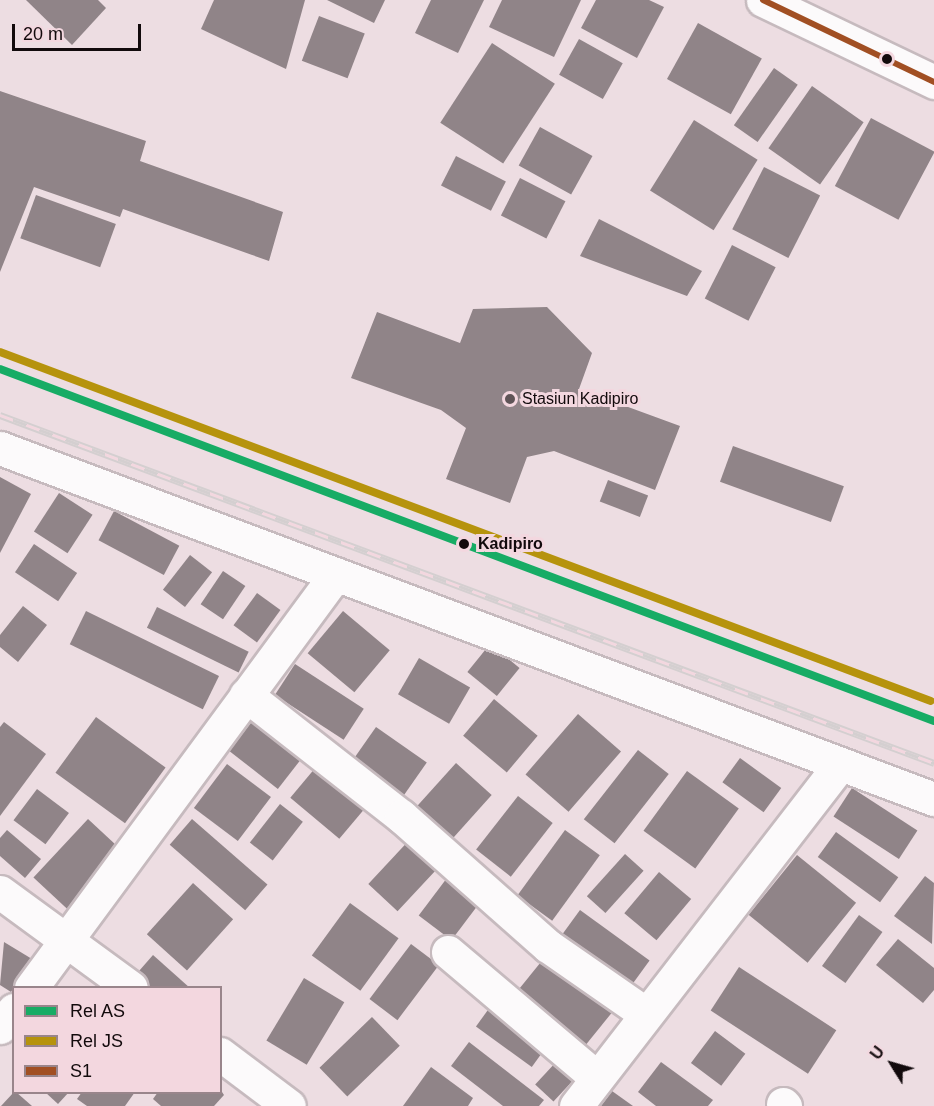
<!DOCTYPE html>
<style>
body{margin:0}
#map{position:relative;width:934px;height:1106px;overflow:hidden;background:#eddde2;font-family:Helvetica,sans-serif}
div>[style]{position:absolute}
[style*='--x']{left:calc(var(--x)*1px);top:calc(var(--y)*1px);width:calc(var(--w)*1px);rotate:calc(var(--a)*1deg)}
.building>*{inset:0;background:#908488;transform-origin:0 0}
.roads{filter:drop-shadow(2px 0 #c6babe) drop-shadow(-2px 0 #c6babe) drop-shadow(0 2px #c6babe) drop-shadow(0 -2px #c6babe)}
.minor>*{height:33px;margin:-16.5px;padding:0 16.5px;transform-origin:16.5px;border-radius:16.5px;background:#fcfafb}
.tertiary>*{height:33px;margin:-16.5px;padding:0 16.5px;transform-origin:16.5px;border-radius:16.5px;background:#fcfafb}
.primary>*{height:33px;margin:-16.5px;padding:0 16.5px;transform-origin:16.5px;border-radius:16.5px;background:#fcfafb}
.rail>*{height:7px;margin-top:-3.5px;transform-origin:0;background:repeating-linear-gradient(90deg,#f3d7df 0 14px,#d4cfd0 0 28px);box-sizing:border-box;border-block:2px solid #d4cfd0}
.bus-1>*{height:6px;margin:-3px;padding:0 3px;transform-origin:3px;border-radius:3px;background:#a14f23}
.rail-1>*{height:8px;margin:-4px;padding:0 4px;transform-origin:4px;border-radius:4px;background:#17ac65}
.rail-2>*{height:8px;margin:-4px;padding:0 4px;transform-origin:4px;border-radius:4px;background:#b6930d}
.dots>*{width:16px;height:16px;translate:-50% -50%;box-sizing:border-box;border:3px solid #f3d7df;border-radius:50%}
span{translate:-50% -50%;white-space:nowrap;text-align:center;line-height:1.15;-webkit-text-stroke:6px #f3d7df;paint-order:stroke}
.poi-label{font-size:16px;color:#120a0c}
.left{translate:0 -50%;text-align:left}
.stop-label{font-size:16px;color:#120a0c;font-weight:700}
.legend{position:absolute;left:12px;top:986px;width:210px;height:108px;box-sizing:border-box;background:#f3d7df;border:2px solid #99858b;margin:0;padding:8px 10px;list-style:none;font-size:18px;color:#120a0c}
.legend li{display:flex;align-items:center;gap:12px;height:30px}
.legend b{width:30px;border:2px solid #99858b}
.north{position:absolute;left:862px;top:1034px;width:60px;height:60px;-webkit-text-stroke:4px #f3d7df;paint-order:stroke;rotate:307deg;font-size:16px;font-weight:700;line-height:24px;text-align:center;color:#120a0c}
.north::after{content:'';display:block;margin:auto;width:21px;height:27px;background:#120a0c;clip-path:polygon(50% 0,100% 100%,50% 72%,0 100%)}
.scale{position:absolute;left:12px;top:24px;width:129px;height:27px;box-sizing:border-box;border:3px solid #120a0c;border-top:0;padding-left:8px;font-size:18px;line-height:21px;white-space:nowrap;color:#120a0c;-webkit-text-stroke:4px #f3d7df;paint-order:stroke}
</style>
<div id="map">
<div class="building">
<i style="clip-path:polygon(26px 0,98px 0,106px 8px,72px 45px)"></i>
<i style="clip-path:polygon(214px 0,305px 0,286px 69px,201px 29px)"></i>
<i style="clip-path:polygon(327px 0,385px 0,374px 23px)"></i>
<i style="clip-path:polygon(431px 0,484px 0,458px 53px,415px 33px)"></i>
<i style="clip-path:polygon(502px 0,581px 0,554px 57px,489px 27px)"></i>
<i style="clip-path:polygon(596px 0,649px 0,664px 7px,637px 58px,581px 28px)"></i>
<i style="left:319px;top:16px;width:49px;height:48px;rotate:21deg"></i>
<i style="left:698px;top:23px;width:73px;height:64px;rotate:29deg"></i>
<i style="left:579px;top:39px;width:50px;height:41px;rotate:29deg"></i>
<i style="left:492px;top:43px;width:75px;height:95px;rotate:33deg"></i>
<i style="left:774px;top:68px;width:29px;height:70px;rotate:35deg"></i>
<i style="left:812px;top:86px;width:63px;height:76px;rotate:35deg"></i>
<i style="clip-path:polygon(0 91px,146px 141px,140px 161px,283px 212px,269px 261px,123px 209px,120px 217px,34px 187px,0 272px)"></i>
<i style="left:871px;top:118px;width:72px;height:77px;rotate:28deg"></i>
<i style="left:694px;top:120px;width:75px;height:83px;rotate:32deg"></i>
<i style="left:540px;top:127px;width:60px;height:44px;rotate:29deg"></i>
<i style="left:456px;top:156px;width:56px;height:33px;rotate:27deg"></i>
<i style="left:764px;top:167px;width:63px;height:70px;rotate:27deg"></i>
<i style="left:520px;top:178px;width:51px;height:42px;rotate:27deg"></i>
<i style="left:36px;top:195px;width:85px;height:46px;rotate:20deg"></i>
<i style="clip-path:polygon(599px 219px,702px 271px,687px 296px,580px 256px)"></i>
<i style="left:732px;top:245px;width:49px;height:60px;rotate:27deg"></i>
<i style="clip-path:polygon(547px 307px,592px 353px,579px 389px,680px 426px,655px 490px,554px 451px,527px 457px,510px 503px,446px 479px,466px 428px,441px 410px,351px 378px,377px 312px,460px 343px,473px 309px)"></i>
<i style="left:733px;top:446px;width:118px;height:38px;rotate:20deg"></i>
<i style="clip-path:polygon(0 477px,31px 494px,0 553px)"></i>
<i style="left:608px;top:480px;width:43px;height:23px;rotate:21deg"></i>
<i style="left:59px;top:493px;width:40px;height:46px;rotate:33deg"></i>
<i style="left:114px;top:511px;width:74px;height:33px;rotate:28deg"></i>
<i style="left:34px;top:544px;width:52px;height:34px;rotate:34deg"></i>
<i style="left:190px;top:555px;width:28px;height:44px;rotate:38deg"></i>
<i style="left:223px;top:571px;width:27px;height:40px;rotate:34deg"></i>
<i style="left:257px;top:593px;width:29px;height:40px;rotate:36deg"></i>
<i style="clip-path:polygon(23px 606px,47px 625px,18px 662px,0 647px,0 635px)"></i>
<i style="left:157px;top:607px;width:102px;height:23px;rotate:26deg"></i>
<i style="left:86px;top:611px;width:148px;height:37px;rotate:26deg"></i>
<i style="left:343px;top:611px;width:61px;height:55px;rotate:40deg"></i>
<i style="left:490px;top:644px;width:38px;height:36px;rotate:39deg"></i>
<i style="left:419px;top:658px;width:59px;height:42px;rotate:30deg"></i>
<i style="left:295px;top:664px;width:82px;height:37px;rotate:33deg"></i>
<i style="left:494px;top:699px;width:57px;height:48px;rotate:40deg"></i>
<i style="left:578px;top:714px;width:57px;height:80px;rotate:41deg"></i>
<i style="left:96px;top:717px;width:86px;height:69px;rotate:36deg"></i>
<i style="left:253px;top:720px;width:62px;height:39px;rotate:38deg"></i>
<i style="clip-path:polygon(4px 722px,46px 754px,0 816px,0 727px)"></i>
<i style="left:376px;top:727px;width:62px;height:47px;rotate:35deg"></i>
<i style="left:638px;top:750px;width:39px;height:88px;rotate:38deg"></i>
<i style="left:740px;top:758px;width:51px;height:30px;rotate:36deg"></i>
<i style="left:456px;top:763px;width:48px;height:60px;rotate:42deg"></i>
<i style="left:227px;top:764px;width:55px;height:55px;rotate:37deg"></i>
<i style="left:316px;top:767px;width:64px;height:40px;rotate:40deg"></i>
<i style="left:687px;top:771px;width:64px;height:74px;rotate:36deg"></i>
<i style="left:852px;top:788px;width:78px;height:34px;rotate:33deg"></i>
<i style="left:37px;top:789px;width:40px;height:39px;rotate:37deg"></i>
<i style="left:518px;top:796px;width:44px;height:68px;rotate:38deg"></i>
<i style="left:280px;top:804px;width:29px;height:49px;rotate:38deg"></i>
<i style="left:88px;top:819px;width:50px;height:80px;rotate:43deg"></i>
<i style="left:192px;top:819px;width:100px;height:34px;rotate:41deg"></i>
<i style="clip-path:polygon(7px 830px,41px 859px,25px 878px,0 856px,0 838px)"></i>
<i style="left:565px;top:830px;width:43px;height:81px;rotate:36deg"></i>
<i style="left:836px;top:832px;width:77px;height:31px;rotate:36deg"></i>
<i style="left:414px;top:835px;width:40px;height:67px;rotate:43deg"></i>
<i style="left:625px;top:854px;width:25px;height:57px;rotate:42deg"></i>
<i style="left:797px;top:855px;width:76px;height:77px;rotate:39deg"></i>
<i style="left:453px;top:870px;width:41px;height:57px;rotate:37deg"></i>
<i style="left:659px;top:872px;width:42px;height:54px;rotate:40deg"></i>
<i style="clip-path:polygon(925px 876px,934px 883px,932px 944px,894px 916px)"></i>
<i style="left:193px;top:883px;width:54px;height:69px;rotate:42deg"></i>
<i style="left:350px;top:903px;width:60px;height:65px;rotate:36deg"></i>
<i style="left:580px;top:910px;width:86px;height:39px;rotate:36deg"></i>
<i style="left:859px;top:915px;width:29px;height:63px;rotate:36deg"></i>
<i style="clip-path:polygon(898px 939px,934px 968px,934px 990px,923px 1003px,876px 965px)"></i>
<i style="clip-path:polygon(4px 942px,32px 959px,11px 992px,0 985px)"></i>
<i style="left:411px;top:944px;width:35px;height:69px;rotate:37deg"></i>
<i style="left:549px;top:952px;width:87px;height:53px;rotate:39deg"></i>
<i style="clip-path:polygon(153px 955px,190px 988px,142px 988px,132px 979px)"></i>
<i style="left:739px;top:967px;width:116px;height:52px;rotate:33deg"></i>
<i style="left:304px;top:978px;width:47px;height:73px;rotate:31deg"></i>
<i style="left:493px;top:1003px;width:69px;height:29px;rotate:36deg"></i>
<i style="left:372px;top:1017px;width:40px;height:73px;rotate:46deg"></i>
<i style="left:715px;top:1031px;width:38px;height:40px;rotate:37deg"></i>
<i style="clip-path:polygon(469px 1042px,544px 1100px,539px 1106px,503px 1106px,451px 1066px)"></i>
<i style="left:557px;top:1061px;width:25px;height:32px;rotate:43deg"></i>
<i style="clip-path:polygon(661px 1062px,713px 1100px,708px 1106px,656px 1106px,638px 1092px)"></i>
<i style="clip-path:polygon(431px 1067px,473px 1098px,468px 1106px,403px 1106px)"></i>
<i style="clip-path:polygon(612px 1091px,633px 1106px,601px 1106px)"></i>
<i style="clip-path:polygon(14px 1092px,16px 1092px,32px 1106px,1px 1106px)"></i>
<i style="clip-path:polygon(45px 1092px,69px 1092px,58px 1104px)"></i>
<i style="clip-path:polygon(82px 1092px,135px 1092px,125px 1106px,87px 1106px,77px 1099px)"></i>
<i style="clip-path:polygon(158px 1092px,222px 1092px,224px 1095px,214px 1106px,161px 1106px,153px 1099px)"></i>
</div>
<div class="roads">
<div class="minor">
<i style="--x:246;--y:695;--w:197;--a:38"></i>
<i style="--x:401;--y:816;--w:196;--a:41.5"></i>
<i style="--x:548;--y:946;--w:119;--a:34.8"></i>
<i style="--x:0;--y:892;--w:162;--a:36.2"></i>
<i style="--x:448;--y:952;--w:195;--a:40.2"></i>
<i style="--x:31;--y:988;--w:514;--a:-53.62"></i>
<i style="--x:0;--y:1027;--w:22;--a:-51"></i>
<i style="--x:220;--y:1054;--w:86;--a:37"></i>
<i style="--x:783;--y:1104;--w:3;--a:45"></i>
<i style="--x:576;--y:1106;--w:432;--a:-52.3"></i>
</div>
<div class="tertiary">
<i style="--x:0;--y:448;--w:998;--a:20.6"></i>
</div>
<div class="primary">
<i style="--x:763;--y:0;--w:190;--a:25.6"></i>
</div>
</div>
<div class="rail">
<i style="--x:0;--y:415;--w:997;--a:20.43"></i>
</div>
<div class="bus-1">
<i style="--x:763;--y:0;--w:190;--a:25.6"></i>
</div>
<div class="rail-1">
<i style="--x:0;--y:369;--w:998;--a:20.65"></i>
</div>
<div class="rail-2">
<i style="--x:0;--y:352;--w:994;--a:20.55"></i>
</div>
<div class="dots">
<i style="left:887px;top:59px;background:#120a0c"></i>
<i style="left:510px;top:399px;background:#5f5457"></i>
<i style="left:464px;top:544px;background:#120a0c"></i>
</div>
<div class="poi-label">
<span class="left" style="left:522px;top:399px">Stasiun Kadipiro</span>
</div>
<div class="stop-label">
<span class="left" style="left:478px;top:544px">Kadipiro</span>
</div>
<ul class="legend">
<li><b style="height:8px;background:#17ac65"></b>Rel AS</li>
<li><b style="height:8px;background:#b6930d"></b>Rel JS</li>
<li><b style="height:8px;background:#a14f23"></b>S1</li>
</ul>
<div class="north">U</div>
<div class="scale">20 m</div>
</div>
